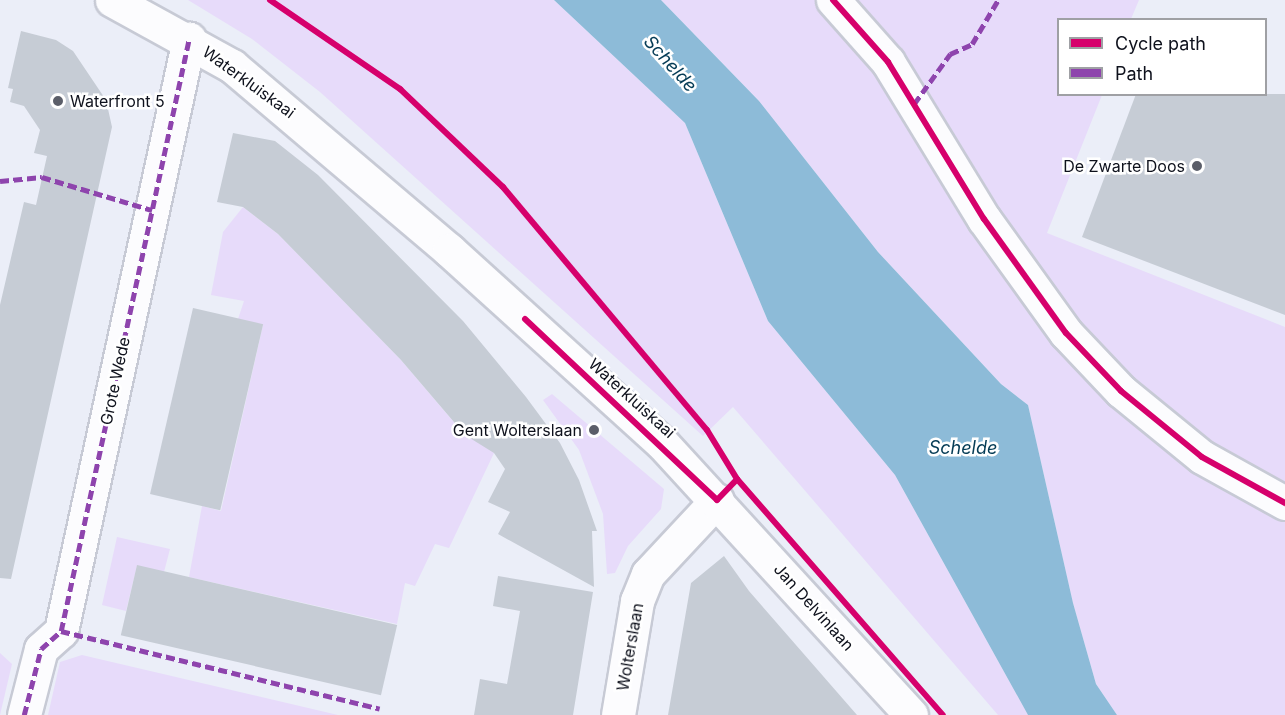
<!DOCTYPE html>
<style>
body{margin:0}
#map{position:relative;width:1285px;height:715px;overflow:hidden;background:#ebeef8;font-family:Inter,sans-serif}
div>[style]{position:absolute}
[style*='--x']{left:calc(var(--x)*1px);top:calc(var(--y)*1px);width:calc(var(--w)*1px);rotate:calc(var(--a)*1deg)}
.green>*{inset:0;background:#e7dbfa}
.water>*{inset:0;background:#8dbbd8}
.building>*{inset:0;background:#c6ccd5;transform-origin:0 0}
.roads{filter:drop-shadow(2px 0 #c7cad5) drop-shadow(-2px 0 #c7cad5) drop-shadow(0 2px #c7cad5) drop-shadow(0 -2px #c7cad5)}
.minor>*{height:33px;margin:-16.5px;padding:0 16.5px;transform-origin:16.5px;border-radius:16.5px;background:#fcfcfe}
.tertiary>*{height:33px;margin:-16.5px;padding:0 16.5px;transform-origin:16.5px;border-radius:16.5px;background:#fcfcfe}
.quiet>*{height:4.5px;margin-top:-2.25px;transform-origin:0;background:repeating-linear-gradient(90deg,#8e44ad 0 9px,transparent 0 13.5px)}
.cycleway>*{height:6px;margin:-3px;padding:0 3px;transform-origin:3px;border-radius:3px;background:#d6006c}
.dots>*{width:16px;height:16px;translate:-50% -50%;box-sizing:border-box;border:3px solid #fff;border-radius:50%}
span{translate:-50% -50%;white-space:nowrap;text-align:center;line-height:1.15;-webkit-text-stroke:5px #fff;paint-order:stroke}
.street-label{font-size:16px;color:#0e111c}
.poi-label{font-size:16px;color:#0e111c}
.left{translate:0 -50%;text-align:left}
.right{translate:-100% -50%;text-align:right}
.water-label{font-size:18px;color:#053c56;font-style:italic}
.legend{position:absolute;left:1057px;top:18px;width:210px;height:78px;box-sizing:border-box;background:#fff;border:2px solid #9fa0a4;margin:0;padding:8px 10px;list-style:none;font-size:18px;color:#0e111c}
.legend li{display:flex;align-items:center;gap:12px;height:30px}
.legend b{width:30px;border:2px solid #9fa0a4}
</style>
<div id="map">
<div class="green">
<i style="clip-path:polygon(188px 0,554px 0,685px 123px,768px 321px,895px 475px,1028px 715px,998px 715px,733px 407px,703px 436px,320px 92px,252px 39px)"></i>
<i style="clip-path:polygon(661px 0,1139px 0,1131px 19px,1058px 20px,1058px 94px,1102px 95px,1047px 233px,1285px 327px,1285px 715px,1117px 715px,1096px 684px,1073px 603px,1028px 405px,1001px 384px,878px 252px,759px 101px)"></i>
<i style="clip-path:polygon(243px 207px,278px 234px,401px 360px,469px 440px,480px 431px,494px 453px,449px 548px,435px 544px,415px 586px,405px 583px,397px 624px,189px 577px,202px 506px,221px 511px,263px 325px,238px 319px,244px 301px,211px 295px,223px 232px)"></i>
<i style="clip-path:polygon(552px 394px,664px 489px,661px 509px,628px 546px,615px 573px,607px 574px,603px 514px,579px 450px,543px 400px)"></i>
<i style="clip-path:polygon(117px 537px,170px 549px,164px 572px,137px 566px,126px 611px,102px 605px)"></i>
<i style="clip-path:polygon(0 653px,12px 664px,0 715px)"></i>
<i style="clip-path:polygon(82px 655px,99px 659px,338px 715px,48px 715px,60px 662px)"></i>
</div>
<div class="water">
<i style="clip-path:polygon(554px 0,661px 0,759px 101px,878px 252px,1001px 384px,1028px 405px,1073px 603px,1096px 684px,1117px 715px,1028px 715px,895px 475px,768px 321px,685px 123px)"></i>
</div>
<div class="building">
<i style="clip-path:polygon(21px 31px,56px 40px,73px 51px,106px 100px,112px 127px,11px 579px,0 578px,0 305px,24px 202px,36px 205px,47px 156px,34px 153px,40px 130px,24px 106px,10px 102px,13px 89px,8px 88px)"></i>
<i style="clip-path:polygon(1136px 94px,1285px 94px,1285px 315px,1082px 237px)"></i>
<i style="clip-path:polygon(233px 133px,275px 141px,318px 175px,463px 321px,526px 397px,560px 443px,579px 480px,597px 531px,592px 531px,594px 587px,498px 534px,510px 512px,488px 502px,505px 469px,494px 453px,465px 435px,401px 360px,278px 234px,243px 207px,217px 202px)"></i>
<i style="left:193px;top:308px;width:72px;height:191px;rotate:13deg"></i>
<i style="clip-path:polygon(724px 556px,749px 591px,857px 715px,668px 715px,691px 583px)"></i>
<i style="left:137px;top:565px;width:267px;height:72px;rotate:13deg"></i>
<i style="clip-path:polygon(498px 576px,593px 592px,573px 715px,474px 715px,480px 679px,507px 684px,520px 611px,493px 606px)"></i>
</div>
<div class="roads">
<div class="minor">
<i style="--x:833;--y:0;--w:83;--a:48.4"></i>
<i style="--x:888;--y:62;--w:184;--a:58.6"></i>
<i style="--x:984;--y:219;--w:140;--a:54.3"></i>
<i style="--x:1066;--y:333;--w:80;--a:46.5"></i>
<i style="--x:1121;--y:391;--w:104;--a:39.2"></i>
<i style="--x:1202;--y:457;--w:95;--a:29"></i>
<i style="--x:24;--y:715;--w:68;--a:-75.6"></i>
<i style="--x:41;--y:649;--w:27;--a:-42"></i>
<i style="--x:61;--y:631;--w:606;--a:-77.8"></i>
<i style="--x:618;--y:715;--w:116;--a:-80.5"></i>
<i style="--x:637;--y:601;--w:29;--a:-68"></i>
<i style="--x:648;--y:574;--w:101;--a:-47"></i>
</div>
<div class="tertiary">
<i style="--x:112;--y:0;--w:137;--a:28.8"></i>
<i style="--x:232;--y:66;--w:285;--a:40.3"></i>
<i style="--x:449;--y:250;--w:286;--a:42.2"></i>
<i style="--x:661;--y:442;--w:370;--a:47.5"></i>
</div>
</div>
<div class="quiet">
<i style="--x:914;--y:104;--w:62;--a:-54.2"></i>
<i style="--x:950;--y:54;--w:24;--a:-24"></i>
<i style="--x:972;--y:44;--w:51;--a:-59.4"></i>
<i style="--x:0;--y:181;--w:42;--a:-5.4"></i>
<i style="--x:42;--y:177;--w:115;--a:16.7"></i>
<i style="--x:61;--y:631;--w:328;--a:13.7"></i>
<i style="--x:24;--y:715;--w:68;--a:-75.6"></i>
<i style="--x:41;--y:649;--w:27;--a:-42"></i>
<i style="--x:61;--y:631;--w:606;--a:-77.8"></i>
</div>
<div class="cycleway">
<i style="--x:270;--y:0;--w:158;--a:34.4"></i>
<i style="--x:400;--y:89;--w:142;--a:43.6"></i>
<i style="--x:503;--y:187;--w:317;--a:50"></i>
<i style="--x:707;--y:430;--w:57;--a:58.5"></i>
<i style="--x:737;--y:479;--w:313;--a:48.9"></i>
<i style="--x:833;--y:0;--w:83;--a:48.4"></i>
<i style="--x:888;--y:62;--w:184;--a:58.6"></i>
<i style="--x:984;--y:219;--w:140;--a:54.3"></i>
<i style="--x:1066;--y:333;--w:80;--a:46.5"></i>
<i style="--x:1121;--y:391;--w:104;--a:39.2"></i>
<i style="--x:1202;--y:457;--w:95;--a:29"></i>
<i style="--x:525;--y:319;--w:264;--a:43.3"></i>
<i style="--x:717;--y:500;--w:29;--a:-46"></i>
</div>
<div class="dots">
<i style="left:58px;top:101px;background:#5b5e69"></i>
<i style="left:1197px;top:166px;background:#5b5e69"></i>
<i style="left:594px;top:430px;background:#5b5e69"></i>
</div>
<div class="street-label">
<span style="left:249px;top:82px;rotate:36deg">Waterkluiskaai</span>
<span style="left:115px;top:381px;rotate:-78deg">Grote Wede</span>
<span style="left:632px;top:398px;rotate:42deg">Waterkluiskaai</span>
<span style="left:814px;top:607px;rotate:48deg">Jan Delvinlaan</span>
<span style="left:630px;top:647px;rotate:-80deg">Wolterslaan</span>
</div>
<div class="poi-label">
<span class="left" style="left:70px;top:101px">Waterfront 5</span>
<span class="right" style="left:1185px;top:166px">De Zwarte Doos</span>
<span class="right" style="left:582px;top:430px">Gent Wolterslaan</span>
</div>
<div class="water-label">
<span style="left:670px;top:64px;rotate:48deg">Schelde</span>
<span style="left:963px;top:448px">Schelde</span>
</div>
<ul class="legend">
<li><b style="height:8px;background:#d6006c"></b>Cycle path</li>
<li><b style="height:8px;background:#8e44ad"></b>Path</li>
</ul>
</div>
